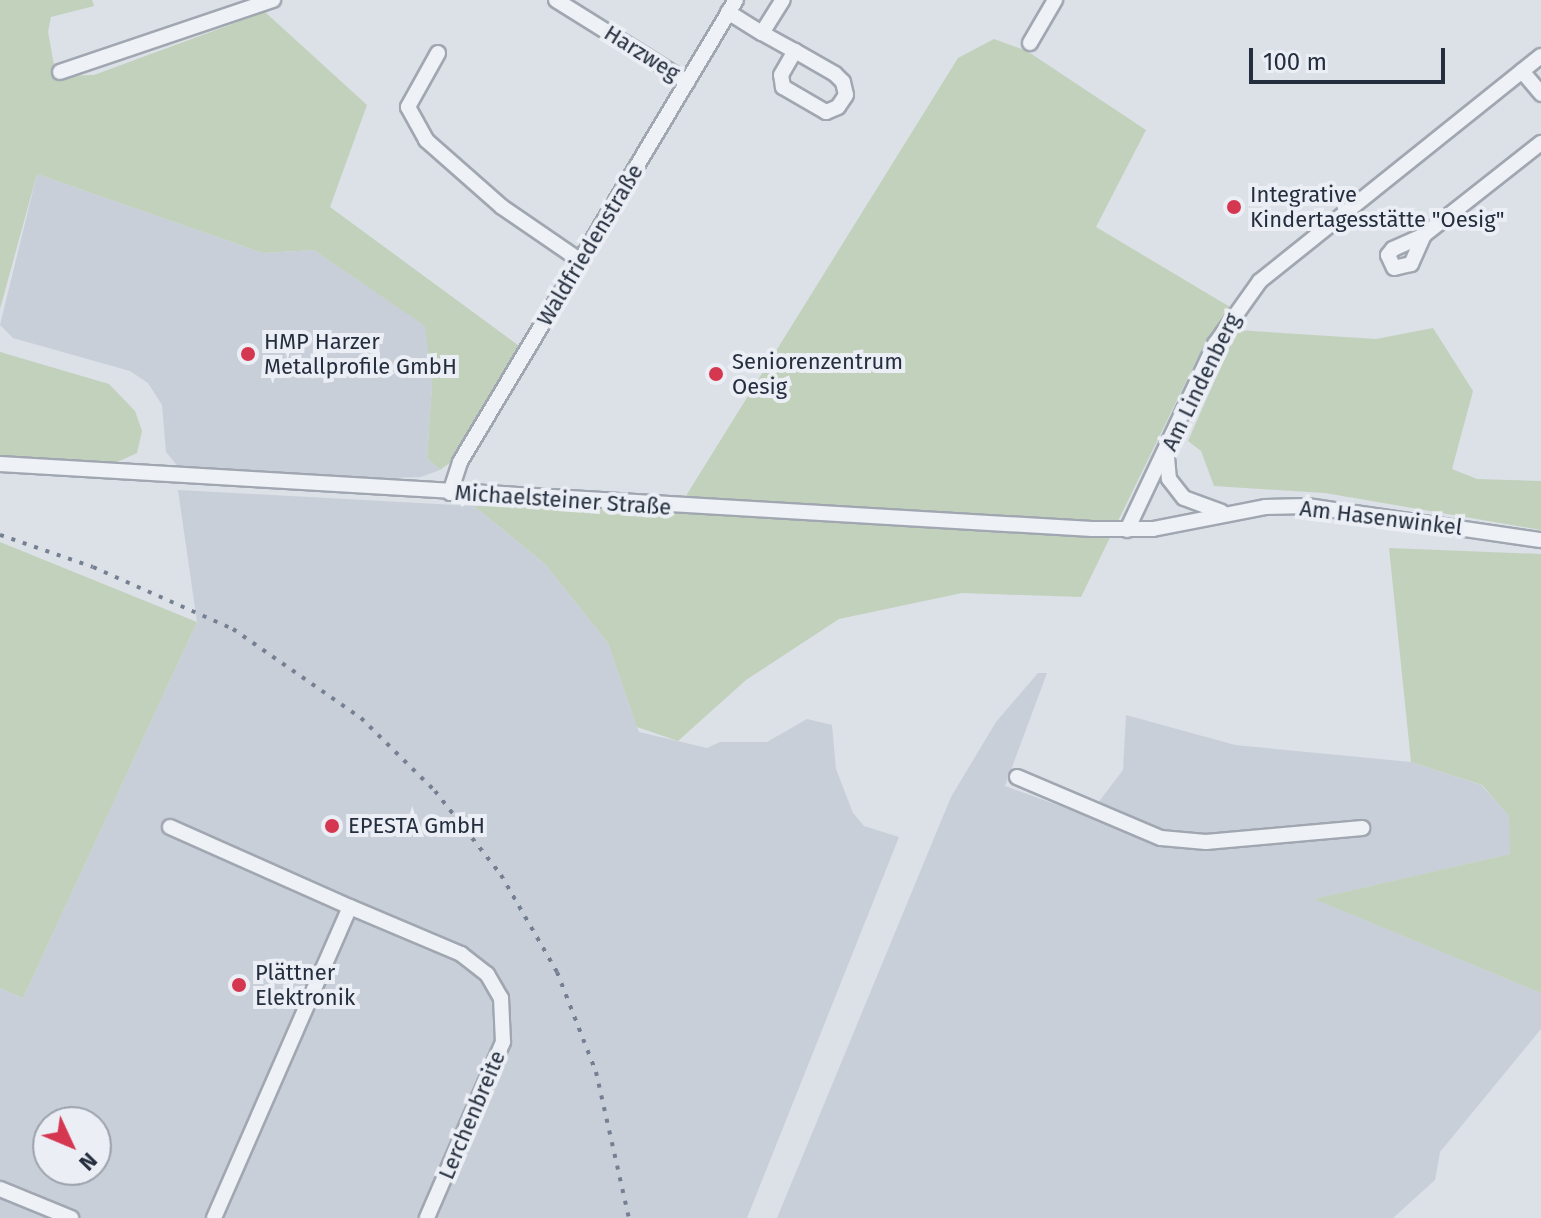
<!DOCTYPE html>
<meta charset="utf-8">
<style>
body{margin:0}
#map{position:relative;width:1541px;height:1218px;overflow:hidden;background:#dce0e7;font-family:"Fira Sans",sans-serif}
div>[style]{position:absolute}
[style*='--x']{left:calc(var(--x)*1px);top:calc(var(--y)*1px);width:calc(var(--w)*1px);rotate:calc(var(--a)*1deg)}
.built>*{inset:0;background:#c9cfd9}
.green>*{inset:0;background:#c2d1bc}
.roads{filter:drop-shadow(2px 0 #a1a7b1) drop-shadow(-2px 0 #a1a7b1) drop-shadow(0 2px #a1a7b1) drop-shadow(0 -2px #a1a7b1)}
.minor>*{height:14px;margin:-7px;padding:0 7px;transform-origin:7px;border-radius:7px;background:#eef1f5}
.rail>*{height:4px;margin-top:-2px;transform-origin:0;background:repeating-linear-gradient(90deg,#748091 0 4px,transparent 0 12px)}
.dots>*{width:22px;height:22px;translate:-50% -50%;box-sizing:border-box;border:4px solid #ebeff5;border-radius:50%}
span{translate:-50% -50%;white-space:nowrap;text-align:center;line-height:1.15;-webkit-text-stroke:8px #ebeff5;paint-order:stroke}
.street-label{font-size:22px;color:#252e3e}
.poi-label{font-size:22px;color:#252e3e}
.left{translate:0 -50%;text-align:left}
.north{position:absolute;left:32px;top:1106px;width:80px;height:80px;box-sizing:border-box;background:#ebeff5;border:2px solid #9ca2ac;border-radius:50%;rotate:134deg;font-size:22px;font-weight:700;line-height:32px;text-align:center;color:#252e3e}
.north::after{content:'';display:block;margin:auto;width:28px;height:36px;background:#d53751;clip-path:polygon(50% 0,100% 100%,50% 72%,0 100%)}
.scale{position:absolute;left:1249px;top:48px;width:196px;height:36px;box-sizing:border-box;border:4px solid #252e3e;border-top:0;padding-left:10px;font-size:24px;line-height:28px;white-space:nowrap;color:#252e3e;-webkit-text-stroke:6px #ebeff5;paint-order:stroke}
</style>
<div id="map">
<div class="built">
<i style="clip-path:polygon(37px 174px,263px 253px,314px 250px,426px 326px,432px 385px,427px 458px,440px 470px,421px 477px,367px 479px,180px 469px,166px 452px,162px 405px,148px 383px,130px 371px,13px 338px,0 325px)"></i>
<i style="clip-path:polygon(evenodd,178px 490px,474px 506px,545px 564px,608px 643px,639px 732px,707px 748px,720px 742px,767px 742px,807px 719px,832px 725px,836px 769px,853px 813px,864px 826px,899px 837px,747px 1218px,0 1218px,0 988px,23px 998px,197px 622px,178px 490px,48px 1122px,96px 1122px,96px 1170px,48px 1170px,48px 1122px)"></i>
<i style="clip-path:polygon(1038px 673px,1047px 673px,1005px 786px,1088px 816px,1123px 770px,1126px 715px,1235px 745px,1411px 762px,1481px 785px,1510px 816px,1510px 854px,1315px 899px,1541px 993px,1541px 1029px,1440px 1152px,1435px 1180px,1393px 1218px,777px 1218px,951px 797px,996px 722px)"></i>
</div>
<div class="green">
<i style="clip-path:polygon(0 0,92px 0,94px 6px,51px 17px,48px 32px,56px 76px,94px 75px,265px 12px,367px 105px,330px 207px,522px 348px,451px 462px,440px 470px,427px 458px,432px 385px,425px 326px,314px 250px,263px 253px,37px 174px,0 309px)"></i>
<i style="clip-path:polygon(994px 39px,1027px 51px,1146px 130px,1096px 227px,1230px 307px,1198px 357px,1081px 597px,962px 593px,839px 619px,746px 680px,678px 741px,637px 727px,608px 643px,545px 564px,474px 506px,668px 507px,684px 499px,958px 58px)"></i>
<i style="clip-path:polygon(1433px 328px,1473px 391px,1452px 469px,1477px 479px,1541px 481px,1541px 530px,1325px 493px,1214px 486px,1201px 451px,1188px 441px,1237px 330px,1376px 339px)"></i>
<i style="clip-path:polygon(0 352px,109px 384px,135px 411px,142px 431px,137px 453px,113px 464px,0 456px)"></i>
<i style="clip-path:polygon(0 542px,197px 622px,23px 998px,0 988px)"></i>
<i style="clip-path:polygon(1389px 548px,1541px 554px,1541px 993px,1314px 899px,1510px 854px,1509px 816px,1482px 785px,1411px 762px)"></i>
</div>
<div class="roads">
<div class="minor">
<i style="--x:556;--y:0;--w:155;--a:32"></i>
<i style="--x:728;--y:12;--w:40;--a:32"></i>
<i style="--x:762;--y:33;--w:39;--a:-58"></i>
<i style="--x:762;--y:33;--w:38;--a:29"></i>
<i style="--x:795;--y:51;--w:46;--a:29.9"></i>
<i style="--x:835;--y:74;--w:11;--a:45"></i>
<i style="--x:843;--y:82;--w:13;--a:77"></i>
<i style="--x:846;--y:95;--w:14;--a:124"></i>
<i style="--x:838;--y:107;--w:13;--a:157"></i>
<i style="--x:826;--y:112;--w:50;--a:-149.8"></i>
<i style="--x:783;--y:87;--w:12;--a:-99"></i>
<i style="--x:781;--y:75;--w:28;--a:-60"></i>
<i style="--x:1030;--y:43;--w:50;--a:-59.8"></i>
<i style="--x:438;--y:53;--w:62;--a:119.1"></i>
<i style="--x:408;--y:107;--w:38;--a:61"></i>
<i style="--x:426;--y:140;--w:101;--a:41.4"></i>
<i style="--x:502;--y:207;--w:96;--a:34.4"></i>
<i style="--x:1522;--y:71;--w:30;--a:50"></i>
<i style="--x:60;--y:72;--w:225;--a:-18.7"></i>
<i style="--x:1424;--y:235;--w:32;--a:114"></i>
<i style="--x:1411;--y:264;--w:17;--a:167"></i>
<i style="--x:1394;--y:268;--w:14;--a:-115"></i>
<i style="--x:1388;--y:255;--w:8;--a:-50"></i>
<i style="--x:1393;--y:249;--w:34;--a:-24"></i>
<i style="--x:1424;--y:235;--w:149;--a:-38.2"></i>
<i style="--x:1167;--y:457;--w:22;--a:85"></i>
<i style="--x:1169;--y:479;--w:24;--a:52"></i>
<i style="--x:1184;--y:498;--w:40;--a:20.2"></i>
<i style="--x:0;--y:464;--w:1094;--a:3.41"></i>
<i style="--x:1092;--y:529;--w:61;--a:0"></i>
<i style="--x:1153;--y:529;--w:114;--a:-11.1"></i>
<i style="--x:1265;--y:507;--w:42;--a:-1.4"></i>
<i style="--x:1307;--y:506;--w:236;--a:8.3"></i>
<i style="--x:450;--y:493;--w:33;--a:-72"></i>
<i style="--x:460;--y:462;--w:538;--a:-59.15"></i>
<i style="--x:1127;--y:530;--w:206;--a:-64.7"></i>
<i style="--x:1215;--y:344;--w:77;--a:-54.5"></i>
<i style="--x:1260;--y:281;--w:360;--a:-38.7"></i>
<i style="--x:1017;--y:777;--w:156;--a:23"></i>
<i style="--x:1161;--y:838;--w:45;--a:5.1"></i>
<i style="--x:1206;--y:842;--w:157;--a:-5.1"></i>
<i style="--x:170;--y:827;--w:197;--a:24"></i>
<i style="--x:0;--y:1189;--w:77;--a:22.2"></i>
<i style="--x:214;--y:1218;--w:339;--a:-66.4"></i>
<i style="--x:350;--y:907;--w:121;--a:22.9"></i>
<i style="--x:461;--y:954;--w:33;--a:38"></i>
<i style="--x:487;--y:974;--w:28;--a:60"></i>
<i style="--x:501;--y:998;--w:44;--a:87.4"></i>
<i style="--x:503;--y:1042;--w:192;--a:113.4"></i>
</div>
</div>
<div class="rail">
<i style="--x:0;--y:535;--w:98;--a:19"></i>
<i style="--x:93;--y:567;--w:153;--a:23.9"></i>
<i style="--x:233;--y:629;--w:156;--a:34.8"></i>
<i style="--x:361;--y:718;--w:104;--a:44.6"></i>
<i style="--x:435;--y:791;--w:107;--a:51.8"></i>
<i style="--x:501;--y:875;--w:112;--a:60"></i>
<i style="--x:557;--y:972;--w:107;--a:68.7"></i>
<i style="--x:596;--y:1072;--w:150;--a:77.3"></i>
</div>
<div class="dots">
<i style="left:1234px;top:207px;background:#d53751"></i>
<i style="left:248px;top:354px;background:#d53751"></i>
<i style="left:716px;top:374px;background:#d53751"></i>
<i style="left:332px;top:826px;background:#d53751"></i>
<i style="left:239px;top:985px;background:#d53751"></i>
</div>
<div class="street-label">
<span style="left:642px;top:53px;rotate:32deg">Harzweg</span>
<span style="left:590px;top:245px;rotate:-59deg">Waldfriedenstraße</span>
<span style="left:1201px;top:382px;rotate:-64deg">Am Lindenberg</span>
<span style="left:563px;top:500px;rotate:4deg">Michaelsteiner Straße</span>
<span style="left:1381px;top:518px;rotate:7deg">Am Hasenwinkel</span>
<span style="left:472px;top:1115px;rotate:-67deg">Lerchenbreite</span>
</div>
<div class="poi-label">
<span class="left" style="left:1250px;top:207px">Integrative<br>Kindertagesstätte "Oesig"</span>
<span class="left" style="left:264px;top:354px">HMP Harzer<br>Metallprofile GmbH</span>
<span class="left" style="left:732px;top:374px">Seniorenzentrum<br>Oesig</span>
<span class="left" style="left:348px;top:826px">EPESTA GmbH</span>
<span class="left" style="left:255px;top:985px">Plättner<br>Elektronik</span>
</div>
<div class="north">N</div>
<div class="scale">100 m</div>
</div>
